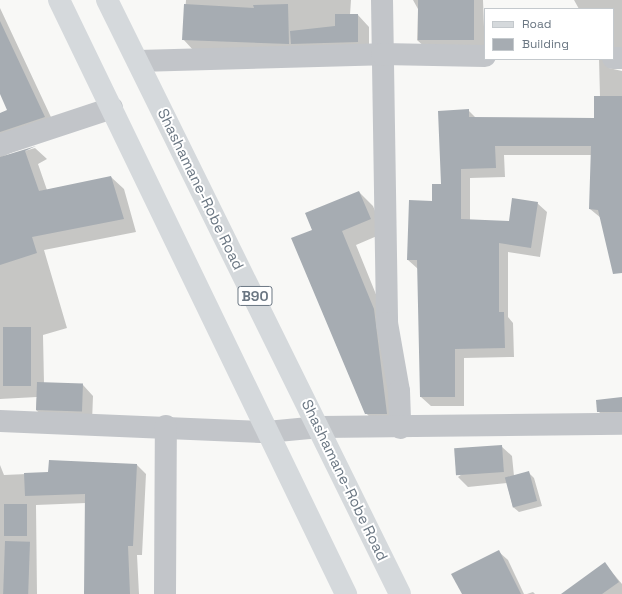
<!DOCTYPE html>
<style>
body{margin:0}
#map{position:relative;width:622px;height:594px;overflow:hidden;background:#f8f8f6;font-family:"Space Grotesk",sans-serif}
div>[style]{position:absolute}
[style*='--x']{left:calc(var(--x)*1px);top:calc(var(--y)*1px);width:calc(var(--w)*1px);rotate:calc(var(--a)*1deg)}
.shadow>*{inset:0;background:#0003}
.building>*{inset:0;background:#a6acb2;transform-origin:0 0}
.street>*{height:22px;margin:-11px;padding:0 11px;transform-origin:11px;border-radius:11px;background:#c2c5c9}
.primary>*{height:22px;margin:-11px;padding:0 11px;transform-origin:11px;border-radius:11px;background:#d5d9dc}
span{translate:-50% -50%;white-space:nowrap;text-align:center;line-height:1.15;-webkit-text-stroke:4px #fff;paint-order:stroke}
.shield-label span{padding:1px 3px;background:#fff;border:1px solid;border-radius:3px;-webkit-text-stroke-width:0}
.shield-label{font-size:14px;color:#6b7783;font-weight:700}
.street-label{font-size:15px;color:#6b7783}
.legend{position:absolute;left:484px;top:8px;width:130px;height:52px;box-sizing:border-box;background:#fff;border:1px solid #c4c9cd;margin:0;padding:5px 7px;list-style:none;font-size:12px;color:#6b7783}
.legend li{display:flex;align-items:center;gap:8px;height:20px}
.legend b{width:20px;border:1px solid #c4c9cd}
</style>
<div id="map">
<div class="shadow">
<i style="clip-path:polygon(186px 0,351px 0,350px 15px,358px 15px,369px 27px,369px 53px,194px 51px,183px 39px)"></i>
<i style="clip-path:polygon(413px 0,483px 0,485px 54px,427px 49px,417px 40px,418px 9px)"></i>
<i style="clip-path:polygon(574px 0,622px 0,622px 56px,617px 56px,609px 68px,622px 71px,622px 256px,601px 218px,590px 209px,592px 155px,504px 155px,505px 177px,470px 178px,470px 220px,510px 222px,537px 203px,547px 212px,540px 257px,508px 252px,508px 317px,513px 323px,514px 357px,464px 358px,464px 406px,431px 406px,421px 397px,418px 269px,408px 260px,442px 185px,468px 110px,476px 118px,595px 119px,600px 97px,599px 59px,613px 59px,613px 9px,579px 9px)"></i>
<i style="clip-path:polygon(0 8px,57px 130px,0 158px,35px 148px,47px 159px,38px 164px,47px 190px,111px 177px,124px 189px,136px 232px,44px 250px,67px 328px,43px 335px,44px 383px,83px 385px,93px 396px,92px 422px,47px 420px,36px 410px,37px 397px,0 399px,0 114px,9px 110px,0 91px)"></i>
<i style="clip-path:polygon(359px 192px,373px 206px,384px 233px,356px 245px,388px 324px,400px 427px,380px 428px,366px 413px,313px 230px)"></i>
<i style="clip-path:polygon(622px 398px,622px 421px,608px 421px,598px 411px)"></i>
<i style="clip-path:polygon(501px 446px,512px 456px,514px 476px,529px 473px,534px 478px,542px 506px,519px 512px,513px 507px,507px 483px,468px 487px,458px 477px)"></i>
<i style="clip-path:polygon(50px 461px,137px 465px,146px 474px,142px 555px,137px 555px,139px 594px,86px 594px,86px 503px,36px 505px,37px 594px,0 594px,0 465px,4px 475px,49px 473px)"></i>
<i style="clip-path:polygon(499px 552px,508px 560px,524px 594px,463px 594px)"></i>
<i style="clip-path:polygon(605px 564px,622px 584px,622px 594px,563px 594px)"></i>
<i style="clip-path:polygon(533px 592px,535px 594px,527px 594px)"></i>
</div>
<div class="building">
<i style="left:418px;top:0;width:56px;height:40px"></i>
<i style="clip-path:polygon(184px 4px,254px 8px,253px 5px,288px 4px,289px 44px,182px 40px)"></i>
<i style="clip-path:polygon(335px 14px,358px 14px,358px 42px,291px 44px,290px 31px,335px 26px)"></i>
<i style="clip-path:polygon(0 21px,45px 117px,0 132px,0 113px,7px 110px,0 94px)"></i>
<i style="clip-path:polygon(594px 96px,622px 96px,622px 273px,613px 274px,598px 210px,589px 209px,591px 146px,495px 146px,496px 168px,461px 169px,461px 219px,509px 221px,512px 198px,538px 202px,531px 248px,499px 243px,499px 312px,504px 312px,505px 348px,455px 349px,455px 397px,420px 397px,417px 260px,407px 260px,409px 200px,432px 201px,432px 184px,441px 184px,438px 111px,469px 109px,469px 117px,594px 118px)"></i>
<i style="clip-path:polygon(36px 146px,25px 151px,39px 191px,111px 176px,124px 219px,32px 237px,37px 253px,0 265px,0 157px)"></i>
<i style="clip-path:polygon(359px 191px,371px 219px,342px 231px,374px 309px,387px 414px,365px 414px,291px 238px,312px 230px,305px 213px)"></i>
<i style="left:3px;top:327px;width:28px;height:59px"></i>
<i style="left:37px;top:382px;width:46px;height:28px;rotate:2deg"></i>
<i style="clip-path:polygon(622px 397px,622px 412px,597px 412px,596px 400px)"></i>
<i style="left:502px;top:445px;width:27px;height:48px;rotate:86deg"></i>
<i style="clip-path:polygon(49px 460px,137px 464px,133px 546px,128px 546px,130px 594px,84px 594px,85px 494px,25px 496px,24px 473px,48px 472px)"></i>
<i style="left:529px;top:471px;width:31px;height:25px;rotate:75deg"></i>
<i style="left:4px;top:504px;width:23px;height:32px"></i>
<i style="left:5px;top:541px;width:25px;height:53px;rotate:2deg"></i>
<i style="clip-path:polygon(499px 550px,521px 594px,462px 594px,451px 574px)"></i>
<i style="clip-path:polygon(605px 562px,619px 582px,602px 594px,561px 594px)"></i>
</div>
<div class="street">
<i style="--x:382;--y:0;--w:323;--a:89.1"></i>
<i style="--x:387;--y:323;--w:69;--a:80"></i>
<i style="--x:399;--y:391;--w:37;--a:88"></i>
<i style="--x:613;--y:58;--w:9;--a:0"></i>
<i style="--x:138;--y:61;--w:244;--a:-1.6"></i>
<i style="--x:382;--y:54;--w:103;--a:1.1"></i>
<i style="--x:0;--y:145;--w:118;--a:-18.3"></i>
<i style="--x:0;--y:421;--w:267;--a:2.4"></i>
<i style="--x:267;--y:432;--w:53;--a:-5.4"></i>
<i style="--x:320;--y:427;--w:302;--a:-0.6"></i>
<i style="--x:165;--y:594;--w:168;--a:-89.7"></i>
</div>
<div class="primary">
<i style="--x:59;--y:0;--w:660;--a:64.21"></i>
<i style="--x:107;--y:0;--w:662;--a:63.74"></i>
</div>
<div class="shield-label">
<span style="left:255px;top:296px">B90</span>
</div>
<div class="street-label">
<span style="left:201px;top:189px;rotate:64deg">Shashamane-Robe Road</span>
<span style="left:345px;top:480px;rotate:64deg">Shashamane-Robe Road</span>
</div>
<ul class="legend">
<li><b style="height:5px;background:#d5d9dc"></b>Road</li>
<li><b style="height:11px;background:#a6acb2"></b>Building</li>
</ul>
</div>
